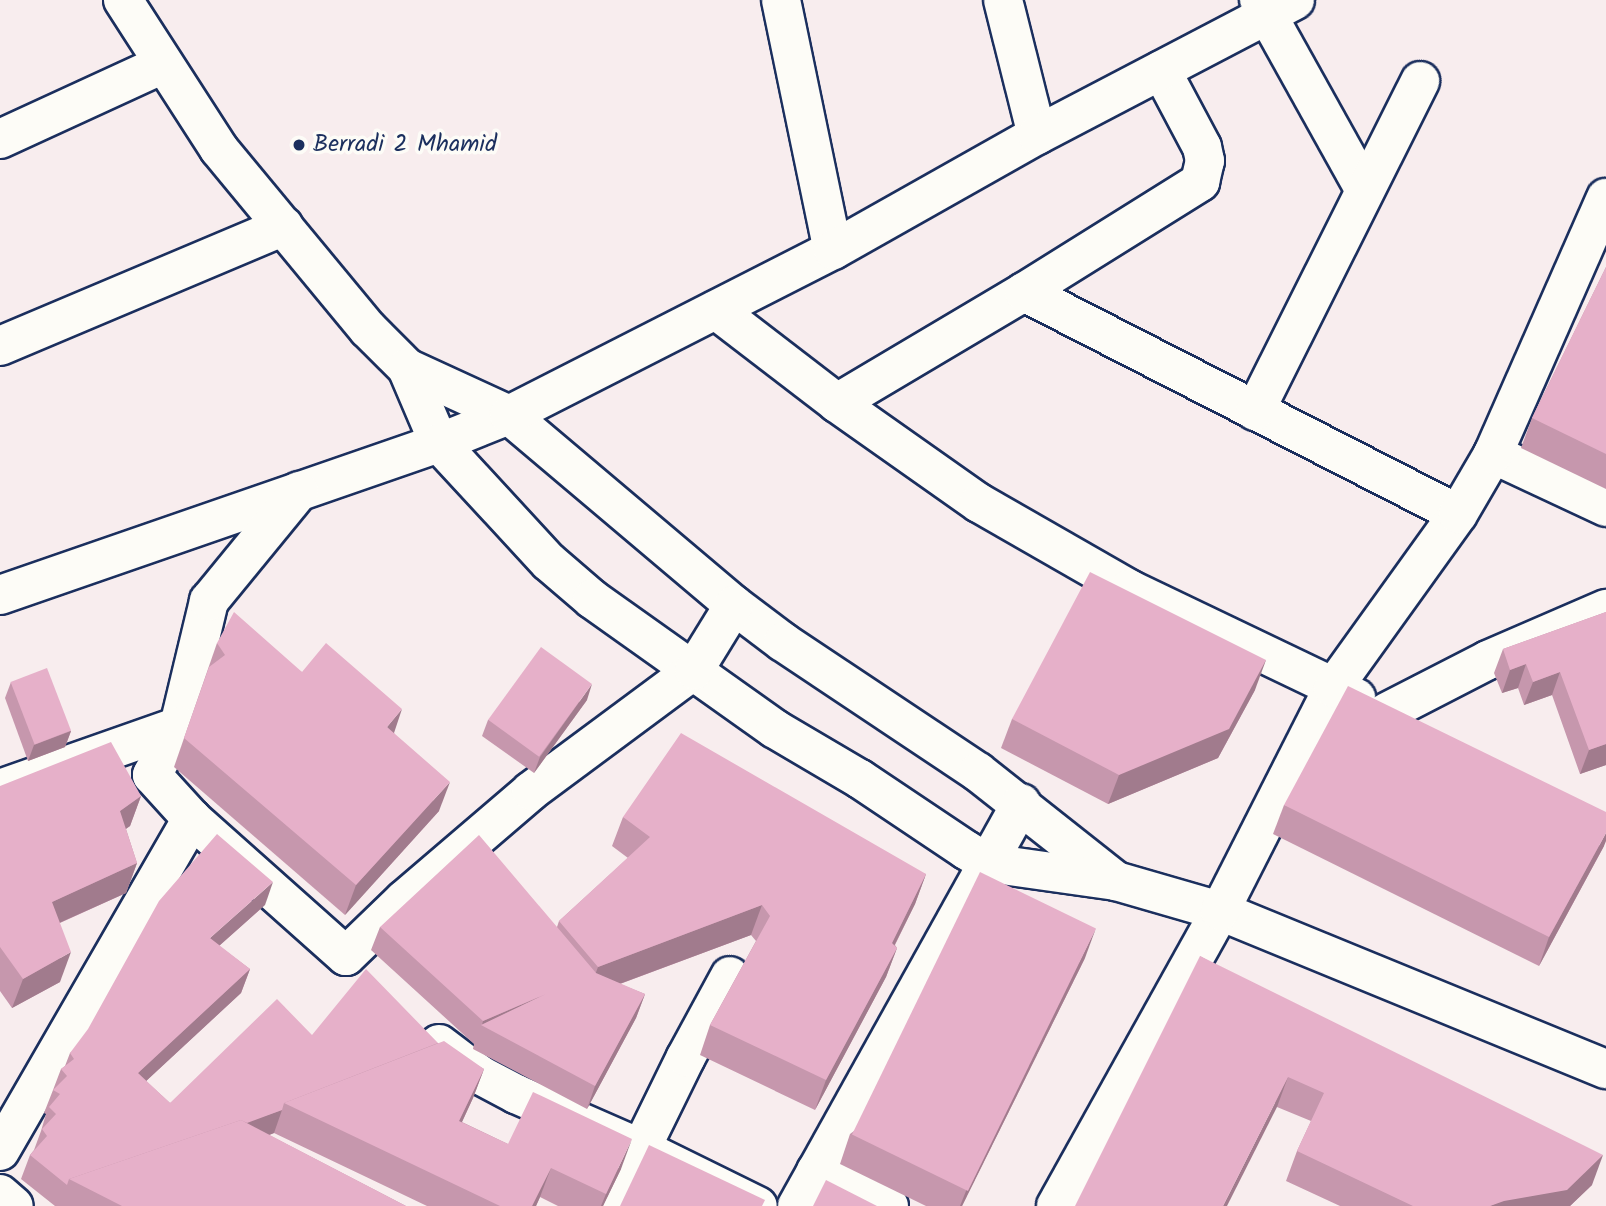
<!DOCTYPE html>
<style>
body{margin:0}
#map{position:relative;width:1606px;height:1206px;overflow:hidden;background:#f8edee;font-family:Kalam,sans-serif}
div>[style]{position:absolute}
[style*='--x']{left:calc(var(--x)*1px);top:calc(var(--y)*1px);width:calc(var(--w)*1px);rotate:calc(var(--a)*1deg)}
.roads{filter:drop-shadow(2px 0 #1b2f5e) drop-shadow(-2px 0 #1b2f5e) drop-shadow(0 2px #1b2f5e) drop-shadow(0 -2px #1b2f5e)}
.minor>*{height:38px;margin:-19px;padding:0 19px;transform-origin:19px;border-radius:19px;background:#fdfcf7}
.wall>*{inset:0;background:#c697ad}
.shaded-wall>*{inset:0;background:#a17b8d}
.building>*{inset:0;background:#e6b0c9;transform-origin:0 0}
.dots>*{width:19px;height:19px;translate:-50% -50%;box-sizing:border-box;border:4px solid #fdfcf7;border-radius:50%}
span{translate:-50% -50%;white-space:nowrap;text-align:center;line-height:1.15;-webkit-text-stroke:7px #fdfcf7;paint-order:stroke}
.poi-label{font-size:24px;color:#1b2f5e}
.left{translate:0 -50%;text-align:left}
</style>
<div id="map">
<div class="roads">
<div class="minor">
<i style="--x:123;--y:0;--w:177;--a:57.2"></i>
<i style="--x:219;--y:149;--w:234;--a:50.4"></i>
<i style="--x:368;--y:329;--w:55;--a:45"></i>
<i style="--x:407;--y:368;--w:112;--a:24.7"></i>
<i style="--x:509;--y:415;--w:294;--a:40.2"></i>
<i style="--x:734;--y:605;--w:61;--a:37.1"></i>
<i style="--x:783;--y:642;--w:234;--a:33.7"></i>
<i style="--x:978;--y:772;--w:176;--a:38.3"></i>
<i style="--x:781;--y:0;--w:255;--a:78.3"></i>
<i style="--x:1003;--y:0;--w:139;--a:75.9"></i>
<i style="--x:1259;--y:0;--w:216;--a:60.9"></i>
<i style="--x:0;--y:139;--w:179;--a:-24.7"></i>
<i style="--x:1024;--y:292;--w:208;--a:-32"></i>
<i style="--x:1200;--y:182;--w:22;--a:-77"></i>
<i style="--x:1205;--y:161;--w:14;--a:-102"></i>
<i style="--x:1202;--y:147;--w:87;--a:-118"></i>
<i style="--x:716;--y:310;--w:153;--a:37.5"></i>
<i style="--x:837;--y:403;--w:174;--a:35.2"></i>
<i style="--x:979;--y:503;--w:173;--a:29.8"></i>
<i style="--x:1129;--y:589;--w:252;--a:25.6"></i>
<i style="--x:0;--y:346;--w:308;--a:-22.9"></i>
<i style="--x:407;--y:368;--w:82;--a:66.9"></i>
<i style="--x:439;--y:443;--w:162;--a:47.3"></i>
<i style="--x:549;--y:562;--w:57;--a:40.7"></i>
<i style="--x:592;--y:599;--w:224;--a:35.4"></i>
<i style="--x:775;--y:729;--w:99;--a:30.5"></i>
<i style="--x:860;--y:779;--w:128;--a:33.8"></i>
<i style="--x:966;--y:850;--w:26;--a:31"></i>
<i style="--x:988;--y:863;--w:129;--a:8"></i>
<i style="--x:1116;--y:881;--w:108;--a:16.1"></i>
<i style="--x:1220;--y:911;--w:417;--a:22.3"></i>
<i style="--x:837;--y:403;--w:217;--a:-30.7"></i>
<i style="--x:1024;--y:292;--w:487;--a:27.1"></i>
<i style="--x:1255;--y:411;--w:369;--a:-63.4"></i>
<i style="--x:1493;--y:454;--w:125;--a:25.1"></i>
<i style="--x:0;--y:595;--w:465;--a:-19.1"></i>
<i style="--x:439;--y:443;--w:75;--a:-21.8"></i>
<i style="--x:509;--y:415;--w:364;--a:-27"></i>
<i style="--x:833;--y:250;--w:234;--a:-29.4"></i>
<i style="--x:1037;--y:135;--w:291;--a:-27.6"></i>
<i style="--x:1387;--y:712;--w:114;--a:-27.2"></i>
<i style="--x:1488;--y:660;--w:129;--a:-23.4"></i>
<i style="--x:179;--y:726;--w:129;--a:-76.5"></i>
<i style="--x:209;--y:601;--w:142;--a:-50.7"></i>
<i style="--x:0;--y:789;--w:190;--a:-19.4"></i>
<i style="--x:179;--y:726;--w:56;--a:118.9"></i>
<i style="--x:152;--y:775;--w:59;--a:47.7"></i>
<i style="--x:439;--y:1044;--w:51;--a:37.1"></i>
<i style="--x:480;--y:1075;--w:41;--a:27.8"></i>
<i style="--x:516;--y:1094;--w:137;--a:23.6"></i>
<i style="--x:642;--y:1149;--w:129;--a:26.2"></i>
<i style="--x:0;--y:1151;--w:384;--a:-60"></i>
<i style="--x:192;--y:819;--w:206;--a:41.7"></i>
<i style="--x:346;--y:956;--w:81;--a:-44"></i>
<i style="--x:404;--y:900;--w:167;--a:-40.6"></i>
<i style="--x:531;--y:791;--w:203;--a:-36.6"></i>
<i style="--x:694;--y:670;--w:76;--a:-58.4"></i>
<i style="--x:816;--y:1171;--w:81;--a:25.6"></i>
<i style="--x:0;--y:1194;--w:18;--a:41"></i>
<i style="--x:613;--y:1206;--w:166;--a:-63.9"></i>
<i style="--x:686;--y:1057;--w:92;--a:-61.5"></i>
<i style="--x:797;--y:1206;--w:461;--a:-60.9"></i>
<i style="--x:1056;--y:1206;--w:338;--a:-60.9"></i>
<i style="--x:1220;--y:911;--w:250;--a:-63.1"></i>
<i style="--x:1333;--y:688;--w:214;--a:-54.3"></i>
<i style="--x:1458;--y:514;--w:69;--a:-59.7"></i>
<i style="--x:1493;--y:454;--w:280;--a:-66.2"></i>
</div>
</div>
<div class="wall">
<i style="clip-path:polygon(1606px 267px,1606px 489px,1521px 448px,1532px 418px)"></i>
<i style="clip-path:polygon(1606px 612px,1606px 765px,1580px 774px,1552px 695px,1524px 705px,1518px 688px,1502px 693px,1494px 673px,1503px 649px)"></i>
<i style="clip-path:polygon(217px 643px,302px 672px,394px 733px,439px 811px,345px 915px,174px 767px)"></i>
<i style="clip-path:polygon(11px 682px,71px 731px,65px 747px,28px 761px,5px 698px)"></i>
<i style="clip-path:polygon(1255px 690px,1218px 758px,1108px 804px,1001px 748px,1012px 719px)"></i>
<i style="clip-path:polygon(587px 700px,534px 773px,482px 736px,488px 720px)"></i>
<i style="clip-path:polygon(0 786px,141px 796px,130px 826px,126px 829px,137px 863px,126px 893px,60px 923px,60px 982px,12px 1008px,0 991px)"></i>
<i style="clip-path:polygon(1284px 805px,1604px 846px,1539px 966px,1273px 834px)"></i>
<i style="clip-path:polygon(623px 817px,926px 874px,915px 904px,895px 945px,897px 948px,886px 977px,815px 1110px,700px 1055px,710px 1025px,756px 941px,751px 935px,620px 984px,645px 994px,636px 1018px,587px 1109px,473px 1049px,474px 1044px,371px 950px,380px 927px,557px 927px,559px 921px,628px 858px,612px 846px)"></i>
<i style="clip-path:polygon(265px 905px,219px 946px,250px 969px,241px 993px,146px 1081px,170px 1103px,312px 1035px,438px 1043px,484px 1069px,473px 1098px,462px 1122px,508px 1144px,621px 1169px,603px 1206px,558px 1206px,540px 1197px,536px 1206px,427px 1206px,274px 1133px,269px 1135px,406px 1206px,55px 1206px,21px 1179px,30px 1155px,34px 1150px,41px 1131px,46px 1114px,44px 1113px,53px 1090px,61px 1069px,65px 1066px,70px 1053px)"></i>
<i style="clip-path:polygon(1200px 956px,1592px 1185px,1570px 1206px,1340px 1206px,1286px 1181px,1297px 1151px,1311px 1121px,1277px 1107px)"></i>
<i style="clip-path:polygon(1085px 958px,962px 1206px,926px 1206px,840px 1164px,850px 1134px)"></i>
</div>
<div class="shaded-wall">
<i style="clip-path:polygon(1266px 660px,1255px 690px,1218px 758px,1108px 804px,1119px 775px)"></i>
<i style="clip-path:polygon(1526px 664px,1518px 688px,1502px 693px,1510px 670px)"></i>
<i style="clip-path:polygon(1560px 672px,1552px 695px,1524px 705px,1533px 682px)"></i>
<i style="clip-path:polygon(592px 684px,587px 700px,534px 773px,540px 757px)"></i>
<i style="clip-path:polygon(402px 709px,392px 739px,387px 727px)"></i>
<i style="clip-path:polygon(71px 731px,65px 747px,28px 761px,34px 745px)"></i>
<i style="clip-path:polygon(1606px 744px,1606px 765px,1580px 774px,1589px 750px)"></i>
<i style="clip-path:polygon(450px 782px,439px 811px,345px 915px,356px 885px)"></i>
<i style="clip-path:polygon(141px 796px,130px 826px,109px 840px,120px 811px)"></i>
<i style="clip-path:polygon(1606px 833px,1606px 841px,1604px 846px,1539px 966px,1549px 937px)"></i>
<i style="clip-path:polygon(137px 863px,126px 893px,41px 931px,52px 902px)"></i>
<i style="clip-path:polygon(926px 874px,915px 904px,881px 972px,892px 943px)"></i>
<i style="clip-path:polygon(273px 882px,265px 905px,201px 962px,210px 938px)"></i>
<i style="clip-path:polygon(762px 905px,751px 935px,587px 996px,598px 967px)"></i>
<i style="clip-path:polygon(1096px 928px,1085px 958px,962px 1206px,960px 1206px,966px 1191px)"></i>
<i style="clip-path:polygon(897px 948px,886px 977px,815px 1110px,826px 1080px)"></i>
<i style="clip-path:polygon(71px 952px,60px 982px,12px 1008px,23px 979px)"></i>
<i style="clip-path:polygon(250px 969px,241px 993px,130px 1096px,138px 1073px)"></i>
<i style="clip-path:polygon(546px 994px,482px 1025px,483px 1021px)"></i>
<i style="clip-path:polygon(645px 994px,636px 1018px,587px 1109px,595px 1086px)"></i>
<i style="clip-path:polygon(484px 1069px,473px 1098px,449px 1150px,459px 1121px)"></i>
<i style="clip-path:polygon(1288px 1077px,1277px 1107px,1227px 1206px,1223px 1206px)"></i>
<i style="clip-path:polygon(282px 1110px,274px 1133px,231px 1150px,75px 1182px)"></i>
<i style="clip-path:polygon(632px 1139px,621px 1169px,603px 1206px,601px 1206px,606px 1194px)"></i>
<i style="clip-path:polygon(1603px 1155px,1592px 1185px,1570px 1206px,1490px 1206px)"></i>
<i style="clip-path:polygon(551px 1168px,540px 1197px,536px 1206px,532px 1206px)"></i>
</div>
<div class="building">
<i style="clip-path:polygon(1606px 267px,1606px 454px,1532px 418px)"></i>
<i style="clip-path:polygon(1090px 572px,1266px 660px,1229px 729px,1119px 775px,1012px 719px)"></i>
<i style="clip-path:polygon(234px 612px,302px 672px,326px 643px,402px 709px,387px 727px,450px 782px,356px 885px,184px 738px,209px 667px,225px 655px,217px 643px)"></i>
<i style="clip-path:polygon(1606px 612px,1606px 744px,1589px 750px,1560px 672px,1533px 682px,1526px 664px,1510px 670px,1503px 649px)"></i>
<i style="left:541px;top:647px;width:63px;height:90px;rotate:36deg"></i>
<i style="left:47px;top:668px;width:67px;height:39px;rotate:69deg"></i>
<i style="clip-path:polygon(1348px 686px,1606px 812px,1606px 833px,1549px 937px,1284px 805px)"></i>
<i style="clip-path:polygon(681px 733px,926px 874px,892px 943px,897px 948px,826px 1080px,710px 1025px,770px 916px,762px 905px,598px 967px,559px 921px,650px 837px,623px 817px)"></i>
<i style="clip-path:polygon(111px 742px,141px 796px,120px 811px,137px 863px,52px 902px,71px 952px,23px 979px,0 947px,0 786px)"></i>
<i style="clip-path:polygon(217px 834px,273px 882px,210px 938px,250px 969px,138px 1073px,170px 1103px,277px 999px,312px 1035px,366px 969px,438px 1043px,284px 1103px,282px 1110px,247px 1123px,241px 1120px,69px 1179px,67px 1185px,30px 1155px,47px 1136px,42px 1129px,56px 1114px,49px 1107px,60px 1094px,53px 1090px,67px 1076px,61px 1069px,74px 1059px,70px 1053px,88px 1029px,159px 901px)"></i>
<i style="clip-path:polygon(479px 835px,596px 973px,645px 994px,595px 1086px,481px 1025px,546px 994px,483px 1021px,380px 927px)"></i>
<i style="left:980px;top:872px;width:129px;height:292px;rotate:26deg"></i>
<i style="clip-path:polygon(1200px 956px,1603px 1155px,1567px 1190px,1504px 1201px,1490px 1206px,1413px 1206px,1297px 1151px,1324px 1093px,1288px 1077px,1223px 1206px,1075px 1206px)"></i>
<i style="clip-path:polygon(444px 1041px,484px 1069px,459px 1121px,508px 1144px,533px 1092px,632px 1139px,606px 1194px,551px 1168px,532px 1206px,500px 1206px,284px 1103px)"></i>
<i style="clip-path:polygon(241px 1120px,406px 1206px,122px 1206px,69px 1179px)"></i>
<i style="clip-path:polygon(649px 1145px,765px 1200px,762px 1206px,620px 1206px)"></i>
<i style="clip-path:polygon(826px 1180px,877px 1206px,813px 1206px)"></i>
</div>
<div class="dots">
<i style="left:299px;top:145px;background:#1b2f5e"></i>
</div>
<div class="poi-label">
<span class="left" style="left:313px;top:145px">Berradi 2 Mhamid</span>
</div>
</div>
